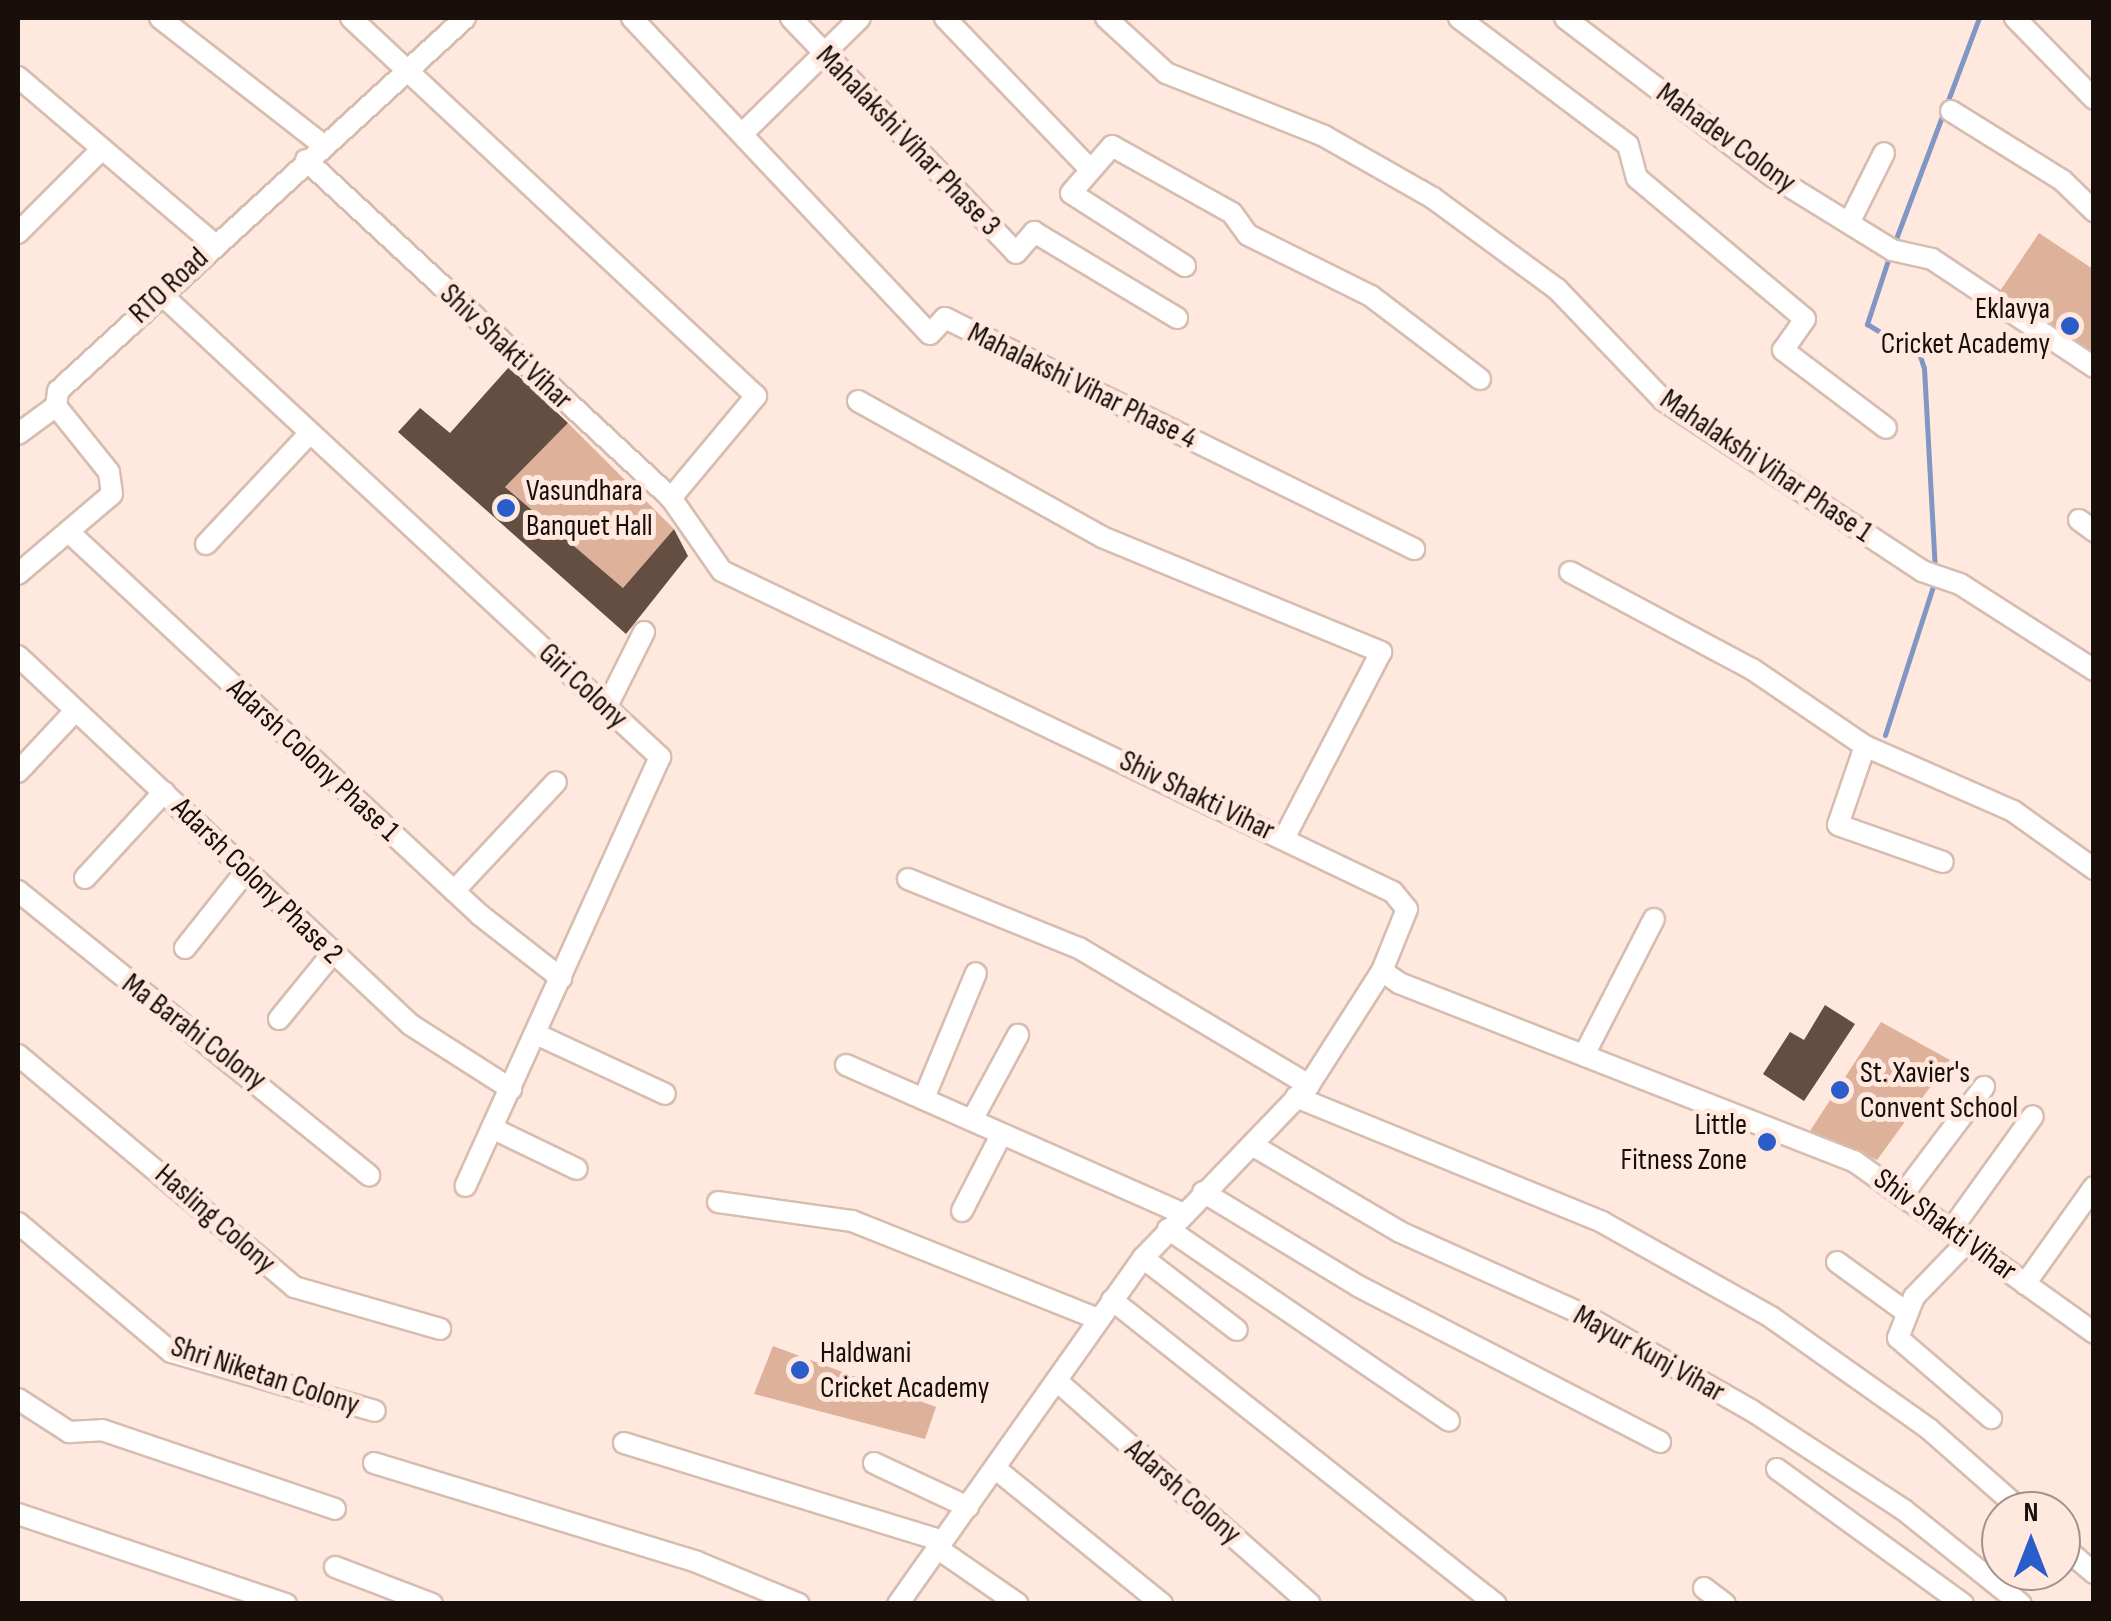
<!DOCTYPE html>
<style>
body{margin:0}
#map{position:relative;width:2111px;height:1621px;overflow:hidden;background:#ffe9de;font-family:"Sofia Sans Condensed",sans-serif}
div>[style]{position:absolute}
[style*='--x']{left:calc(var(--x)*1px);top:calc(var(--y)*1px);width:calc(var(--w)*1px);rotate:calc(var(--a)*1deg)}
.green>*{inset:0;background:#ddb19a}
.stream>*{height:5px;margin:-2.5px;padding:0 2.5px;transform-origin:2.5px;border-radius:2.5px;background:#8097c4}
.building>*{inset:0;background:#644e42}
.roads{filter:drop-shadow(2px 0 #d7bdb0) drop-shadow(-2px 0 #d7bdb0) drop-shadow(0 2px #d7bdb0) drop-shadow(0 -2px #d7bdb0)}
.minor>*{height:20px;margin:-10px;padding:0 10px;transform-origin:10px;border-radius:10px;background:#fff}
.dots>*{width:28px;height:28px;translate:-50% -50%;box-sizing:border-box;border:5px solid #ffe9de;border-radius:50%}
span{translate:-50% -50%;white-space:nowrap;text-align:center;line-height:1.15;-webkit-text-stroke:10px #ffe9de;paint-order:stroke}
.street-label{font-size:30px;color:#180f0b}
.poi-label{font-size:30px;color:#180f0b}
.right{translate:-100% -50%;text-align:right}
.left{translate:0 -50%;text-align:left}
.frame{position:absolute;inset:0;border:20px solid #180f0b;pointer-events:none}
.north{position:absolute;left:1981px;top:1491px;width:100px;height:100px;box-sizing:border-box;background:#ffe9de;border:2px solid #a3928a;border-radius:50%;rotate:0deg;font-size:28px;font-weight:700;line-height:40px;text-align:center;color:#180f0b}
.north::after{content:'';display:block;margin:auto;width:35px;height:45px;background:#2a5cca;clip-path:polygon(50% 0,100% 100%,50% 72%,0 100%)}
</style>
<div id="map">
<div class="green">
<i style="clip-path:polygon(2039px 233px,2093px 269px,2093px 358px,1998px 294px)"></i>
<i style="clip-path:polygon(568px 423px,674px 529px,623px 588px,505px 487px)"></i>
<i style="clip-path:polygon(1881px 1022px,1950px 1060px,1877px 1160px,1810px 1131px)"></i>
<i style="clip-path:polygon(773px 1346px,936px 1407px,925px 1439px,754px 1394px)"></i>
</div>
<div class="stream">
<i style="--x:1894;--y:244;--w:241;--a:-69.4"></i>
<i style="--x:1890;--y:254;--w:74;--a:108.2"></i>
<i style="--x:1867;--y:324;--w:62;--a:31.1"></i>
<i style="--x:1920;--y:356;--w:13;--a:72"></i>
<i style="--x:1924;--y:368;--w:200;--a:86.9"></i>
<i style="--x:1885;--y:735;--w:157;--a:-72.1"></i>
</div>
<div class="building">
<i style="clip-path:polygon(509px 367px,568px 423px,505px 487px,623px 588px,674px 529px,688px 556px,626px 634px,398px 432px,420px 408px,450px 433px)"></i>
<i style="clip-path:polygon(1825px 1005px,1855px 1024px,1804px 1101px,1763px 1074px,1790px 1032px,1804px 1040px)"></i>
</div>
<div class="roads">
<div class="minor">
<i style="--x:160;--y:18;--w:207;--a:37.9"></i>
<i style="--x:351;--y:18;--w:554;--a:43.03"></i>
<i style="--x:756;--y:396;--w:133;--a:129.8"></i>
<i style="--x:632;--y:18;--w:434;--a:46.7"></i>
<i style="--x:930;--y:334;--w:22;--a:-47"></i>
<i style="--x:945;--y:318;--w:523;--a:26.22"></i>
<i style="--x:791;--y:18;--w:325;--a:46.2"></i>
<i style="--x:1016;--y:253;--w:28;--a:-49"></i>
<i style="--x:1034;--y:232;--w:167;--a:31"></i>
<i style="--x:945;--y:18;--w:208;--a:46.2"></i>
<i style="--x:1106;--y:18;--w:81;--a:42.5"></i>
<i style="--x:1166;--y:73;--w:170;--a:21.7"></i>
<i style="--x:1324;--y:136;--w:125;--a:29.6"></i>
<i style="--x:1433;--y:198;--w:154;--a:36.3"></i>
<i style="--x:1557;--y:289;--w:153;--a:46.3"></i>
<i style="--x:1663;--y:400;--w:310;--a:33.4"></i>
<i style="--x:1922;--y:571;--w:40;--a:18.9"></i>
<i style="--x:1960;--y:584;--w:159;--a:32.7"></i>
<i style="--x:1459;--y:18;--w:211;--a:36.9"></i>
<i style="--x:1628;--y:145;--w:34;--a:75"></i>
<i style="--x:1637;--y:178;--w:219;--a:40"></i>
<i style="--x:1805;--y:319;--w:38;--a:125"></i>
<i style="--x:1783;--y:350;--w:129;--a:37.1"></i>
<i style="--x:1565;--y:18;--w:263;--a:37.3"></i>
<i style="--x:1774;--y:177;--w:139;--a:31.7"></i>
<i style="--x:1892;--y:250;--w:41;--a:12.7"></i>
<i style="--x:1932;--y:259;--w:195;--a:33.7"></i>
<i style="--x:2015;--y:18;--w:113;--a:45.7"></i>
<i style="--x:18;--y:77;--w:257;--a:40.4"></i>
<i style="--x:1951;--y:111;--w:131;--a:31.9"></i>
<i style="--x:2062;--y:180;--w:45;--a:44.1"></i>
<i style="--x:742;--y:134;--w:165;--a:-44.5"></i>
<i style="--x:306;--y:160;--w:497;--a:42.8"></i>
<i style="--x:671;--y:498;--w:89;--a:55.1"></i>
<i style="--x:722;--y:571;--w:744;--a:25.57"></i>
<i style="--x:1393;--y:892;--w:22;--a:51"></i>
<i style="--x:1407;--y:909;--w:67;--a:112"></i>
<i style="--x:1382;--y:971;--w:21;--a:35"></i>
<i style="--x:1399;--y:983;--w:489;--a:21.4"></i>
<i style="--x:1854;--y:1161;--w:295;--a:35.6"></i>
<i style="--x:1849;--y:223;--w:78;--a:-63.4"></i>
<i style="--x:18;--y:233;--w:117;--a:-45"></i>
<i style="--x:1185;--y:266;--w:135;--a:-147.4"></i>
<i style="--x:1071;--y:193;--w:62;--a:-48.9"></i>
<i style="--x:1112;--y:146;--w:137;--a:29.2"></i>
<i style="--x:1232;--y:213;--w:27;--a:54"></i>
<i style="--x:1248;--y:235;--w:137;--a:26.4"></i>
<i style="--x:1371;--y:296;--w:137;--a:37.3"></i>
<i style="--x:161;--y:294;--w:681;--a:42.86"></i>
<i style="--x:660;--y:757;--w:471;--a:114.4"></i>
<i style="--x:858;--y:401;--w:279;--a:29.1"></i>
<i style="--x:1102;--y:537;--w:302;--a:22.4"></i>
<i style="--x:1381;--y:652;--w:210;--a:117.5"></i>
<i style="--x:18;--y:434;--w:47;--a:-36.4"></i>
<i style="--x:2079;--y:520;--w:19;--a:36"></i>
<i style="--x:71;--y:534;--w:559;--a:42.97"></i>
<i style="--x:480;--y:915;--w:103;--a:37.9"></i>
<i style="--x:206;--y:544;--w:152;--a:-46.9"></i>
<i style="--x:1570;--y:572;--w:206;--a:28.1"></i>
<i style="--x:1752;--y:669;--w:137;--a:34.3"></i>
<i style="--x:1865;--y:746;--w:162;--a:23.7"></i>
<i style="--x:2013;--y:811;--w:100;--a:35.6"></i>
<i style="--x:18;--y:574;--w:123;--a:-40.4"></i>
<i style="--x:112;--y:494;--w:22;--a:-98"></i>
<i style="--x:109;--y:472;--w:85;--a:-128.8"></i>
<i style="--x:56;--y:406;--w:15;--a:-82"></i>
<i style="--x:58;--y:391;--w:552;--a:-42.5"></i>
<i style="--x:18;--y:656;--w:539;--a:43.2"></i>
<i style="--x:411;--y:1025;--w:119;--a:32.6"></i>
<i style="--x:606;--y:708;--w:85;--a:-63.4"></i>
<i style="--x:1865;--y:746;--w:83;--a:108.9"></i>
<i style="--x:1838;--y:825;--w:111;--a:19.4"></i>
<i style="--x:18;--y:772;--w:83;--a:-46.9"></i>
<i style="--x:85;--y:878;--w:117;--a:-47.4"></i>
<i style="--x:908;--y:879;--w:184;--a:22"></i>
<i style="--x:1079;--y:948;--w:268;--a:30.8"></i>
<i style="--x:18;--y:891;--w:452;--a:39"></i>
<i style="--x:454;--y:891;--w:149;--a:-46.9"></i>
<i style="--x:185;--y:948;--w:98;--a:-51.6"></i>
<i style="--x:279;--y:1019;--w:84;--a:-50.8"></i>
<i style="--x:536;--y:1034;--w:142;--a:24.9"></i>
<i style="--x:18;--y:1055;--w:361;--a:40"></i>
<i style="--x:294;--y:1287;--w:152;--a:16"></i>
<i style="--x:1584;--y:1055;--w:153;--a:-62.8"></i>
<i style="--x:846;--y:1065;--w:366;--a:23.8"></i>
<i style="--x:1296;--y:1097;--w:331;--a:22.2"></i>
<i style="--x:1602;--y:1222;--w:194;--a:29.3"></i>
<i style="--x:1771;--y:1317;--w:194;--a:35.3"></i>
<i style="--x:1929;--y:1429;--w:124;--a:41.4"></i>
<i style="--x:924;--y:1098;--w:135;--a:-67.4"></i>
<i style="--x:972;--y:1120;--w:97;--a:-61.6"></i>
<i style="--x:492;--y:1128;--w:94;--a:25.8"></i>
<i style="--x:1252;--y:1145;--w:172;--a:30.4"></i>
<i style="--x:1400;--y:1232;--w:197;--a:24.2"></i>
<i style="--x:1580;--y:1313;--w:197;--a:29.6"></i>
<i style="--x:1751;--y:1410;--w:183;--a:33.2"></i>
<i style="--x:1904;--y:1510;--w:150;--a:38.8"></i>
<i style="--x:1203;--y:1192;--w:181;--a:31.2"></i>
<i style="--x:1358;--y:1286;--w:340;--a:27.3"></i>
<i style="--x:1904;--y:1193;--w:133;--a:-53"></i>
<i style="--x:718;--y:1202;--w:135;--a:8.1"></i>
<i style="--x:852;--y:1221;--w:265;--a:21.7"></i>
<i style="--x:962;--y:1211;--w:85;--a:-62.8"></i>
<i style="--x:18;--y:1223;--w:200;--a:40.1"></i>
<i style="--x:171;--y:1352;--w:212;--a:16.1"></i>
<i style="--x:1168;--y:1229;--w:340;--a:34.3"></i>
<i style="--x:1951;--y:1230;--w:140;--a:-54.3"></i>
<i style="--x:1968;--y:1241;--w:78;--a:134"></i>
<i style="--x:1914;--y:1297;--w:44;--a:111.3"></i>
<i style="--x:1898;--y:1338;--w:123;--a:40.7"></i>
<i style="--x:1143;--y:1258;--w:118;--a:37.5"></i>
<i style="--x:1837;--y:1262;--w:85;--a:35.9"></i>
<i style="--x:2025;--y:1284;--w:119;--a:-54.6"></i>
<i style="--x:1112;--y:1300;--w:490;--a:38.4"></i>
<i style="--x:1057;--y:1381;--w:337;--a:41.4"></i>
<i style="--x:18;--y:1399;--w:61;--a:32.9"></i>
<i style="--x:69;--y:1432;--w:33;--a:-3"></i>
<i style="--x:102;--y:1430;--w:246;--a:18.7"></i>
<i style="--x:624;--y:1443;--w:333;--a:17.1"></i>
<i style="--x:374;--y:1463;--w:338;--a:17"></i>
<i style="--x:697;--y:1562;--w:110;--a:22.4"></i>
<i style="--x:874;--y:1463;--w:104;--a:25.1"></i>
<i style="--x:996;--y:1469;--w:214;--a:39.1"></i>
<i style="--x:1777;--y:1469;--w:230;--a:36"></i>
<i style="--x:18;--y:1514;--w:283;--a:18.6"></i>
<i style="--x:2061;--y:1545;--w:43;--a:40.3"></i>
<i style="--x:937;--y:1548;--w:98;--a:34.7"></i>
<i style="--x:335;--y:1567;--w:104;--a:20.9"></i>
<i style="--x:1704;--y:1588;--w:26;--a:37"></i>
<i style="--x:898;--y:1604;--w:424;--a:-54.7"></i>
<i style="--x:1143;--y:1258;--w:240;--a:-46.2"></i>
<i style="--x:1309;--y:1085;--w:135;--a:-57.4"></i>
</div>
</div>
<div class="dots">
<i style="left:2070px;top:326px;background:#2a5cca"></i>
<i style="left:506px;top:508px;background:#2a5cca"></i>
<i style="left:1840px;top:1090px;background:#2a5cca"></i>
<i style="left:1767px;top:1142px;background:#2a5cca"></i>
<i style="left:800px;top:1370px;background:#2a5cca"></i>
</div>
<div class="street-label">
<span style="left:1726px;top:138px;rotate:36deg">Mahadev Colony</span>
<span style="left:908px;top:141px;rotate:46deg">Mahalakshi Vihar Phase 3</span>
<span style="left:169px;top:286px;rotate:-43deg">RTO Road</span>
<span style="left:506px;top:347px;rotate:43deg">Shiv Shakti Vihar</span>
<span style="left:1082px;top:386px;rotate:26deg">Mahalakshi Vihar Phase 4</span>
<span style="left:1766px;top:466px;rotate:34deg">Mahalakshi Vihar Phase 1</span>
<span style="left:583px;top:686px;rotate:43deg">Giri Colony</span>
<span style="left:313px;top:760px;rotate:43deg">Adarsh Colony Phase 1</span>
<span style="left:1197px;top:796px;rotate:26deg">Shiv Shakti Vihar</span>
<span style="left:257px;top:881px;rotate:44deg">Adarsh Colony Phase 2</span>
<span style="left:194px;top:1032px;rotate:37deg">Ma Barahi Colony</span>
<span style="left:215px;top:1219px;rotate:41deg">Hasling Colony</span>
<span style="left:1945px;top:1225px;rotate:36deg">Shiv Shakti Vihar</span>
<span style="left:1649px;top:1354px;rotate:29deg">Mayur Kunj Vihar</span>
<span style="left:265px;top:1376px;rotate:18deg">Shri Niketan Colony</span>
<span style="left:1183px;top:1492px;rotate:41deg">Adarsh Colony</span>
</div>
<div class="poi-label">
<span class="right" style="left:2050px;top:326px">Eklavya<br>Cricket Academy</span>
<span class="left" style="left:526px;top:508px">Vasundhara<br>Banquet Hall</span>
<span class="left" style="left:1860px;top:1090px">St. Xavier's<br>Convent School</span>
<span class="right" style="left:1747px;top:1142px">Little<br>Fitness Zone</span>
<span class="left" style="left:820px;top:1370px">Haldwani<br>Cricket Academy</span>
</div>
<div class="frame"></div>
<div class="north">N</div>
</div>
